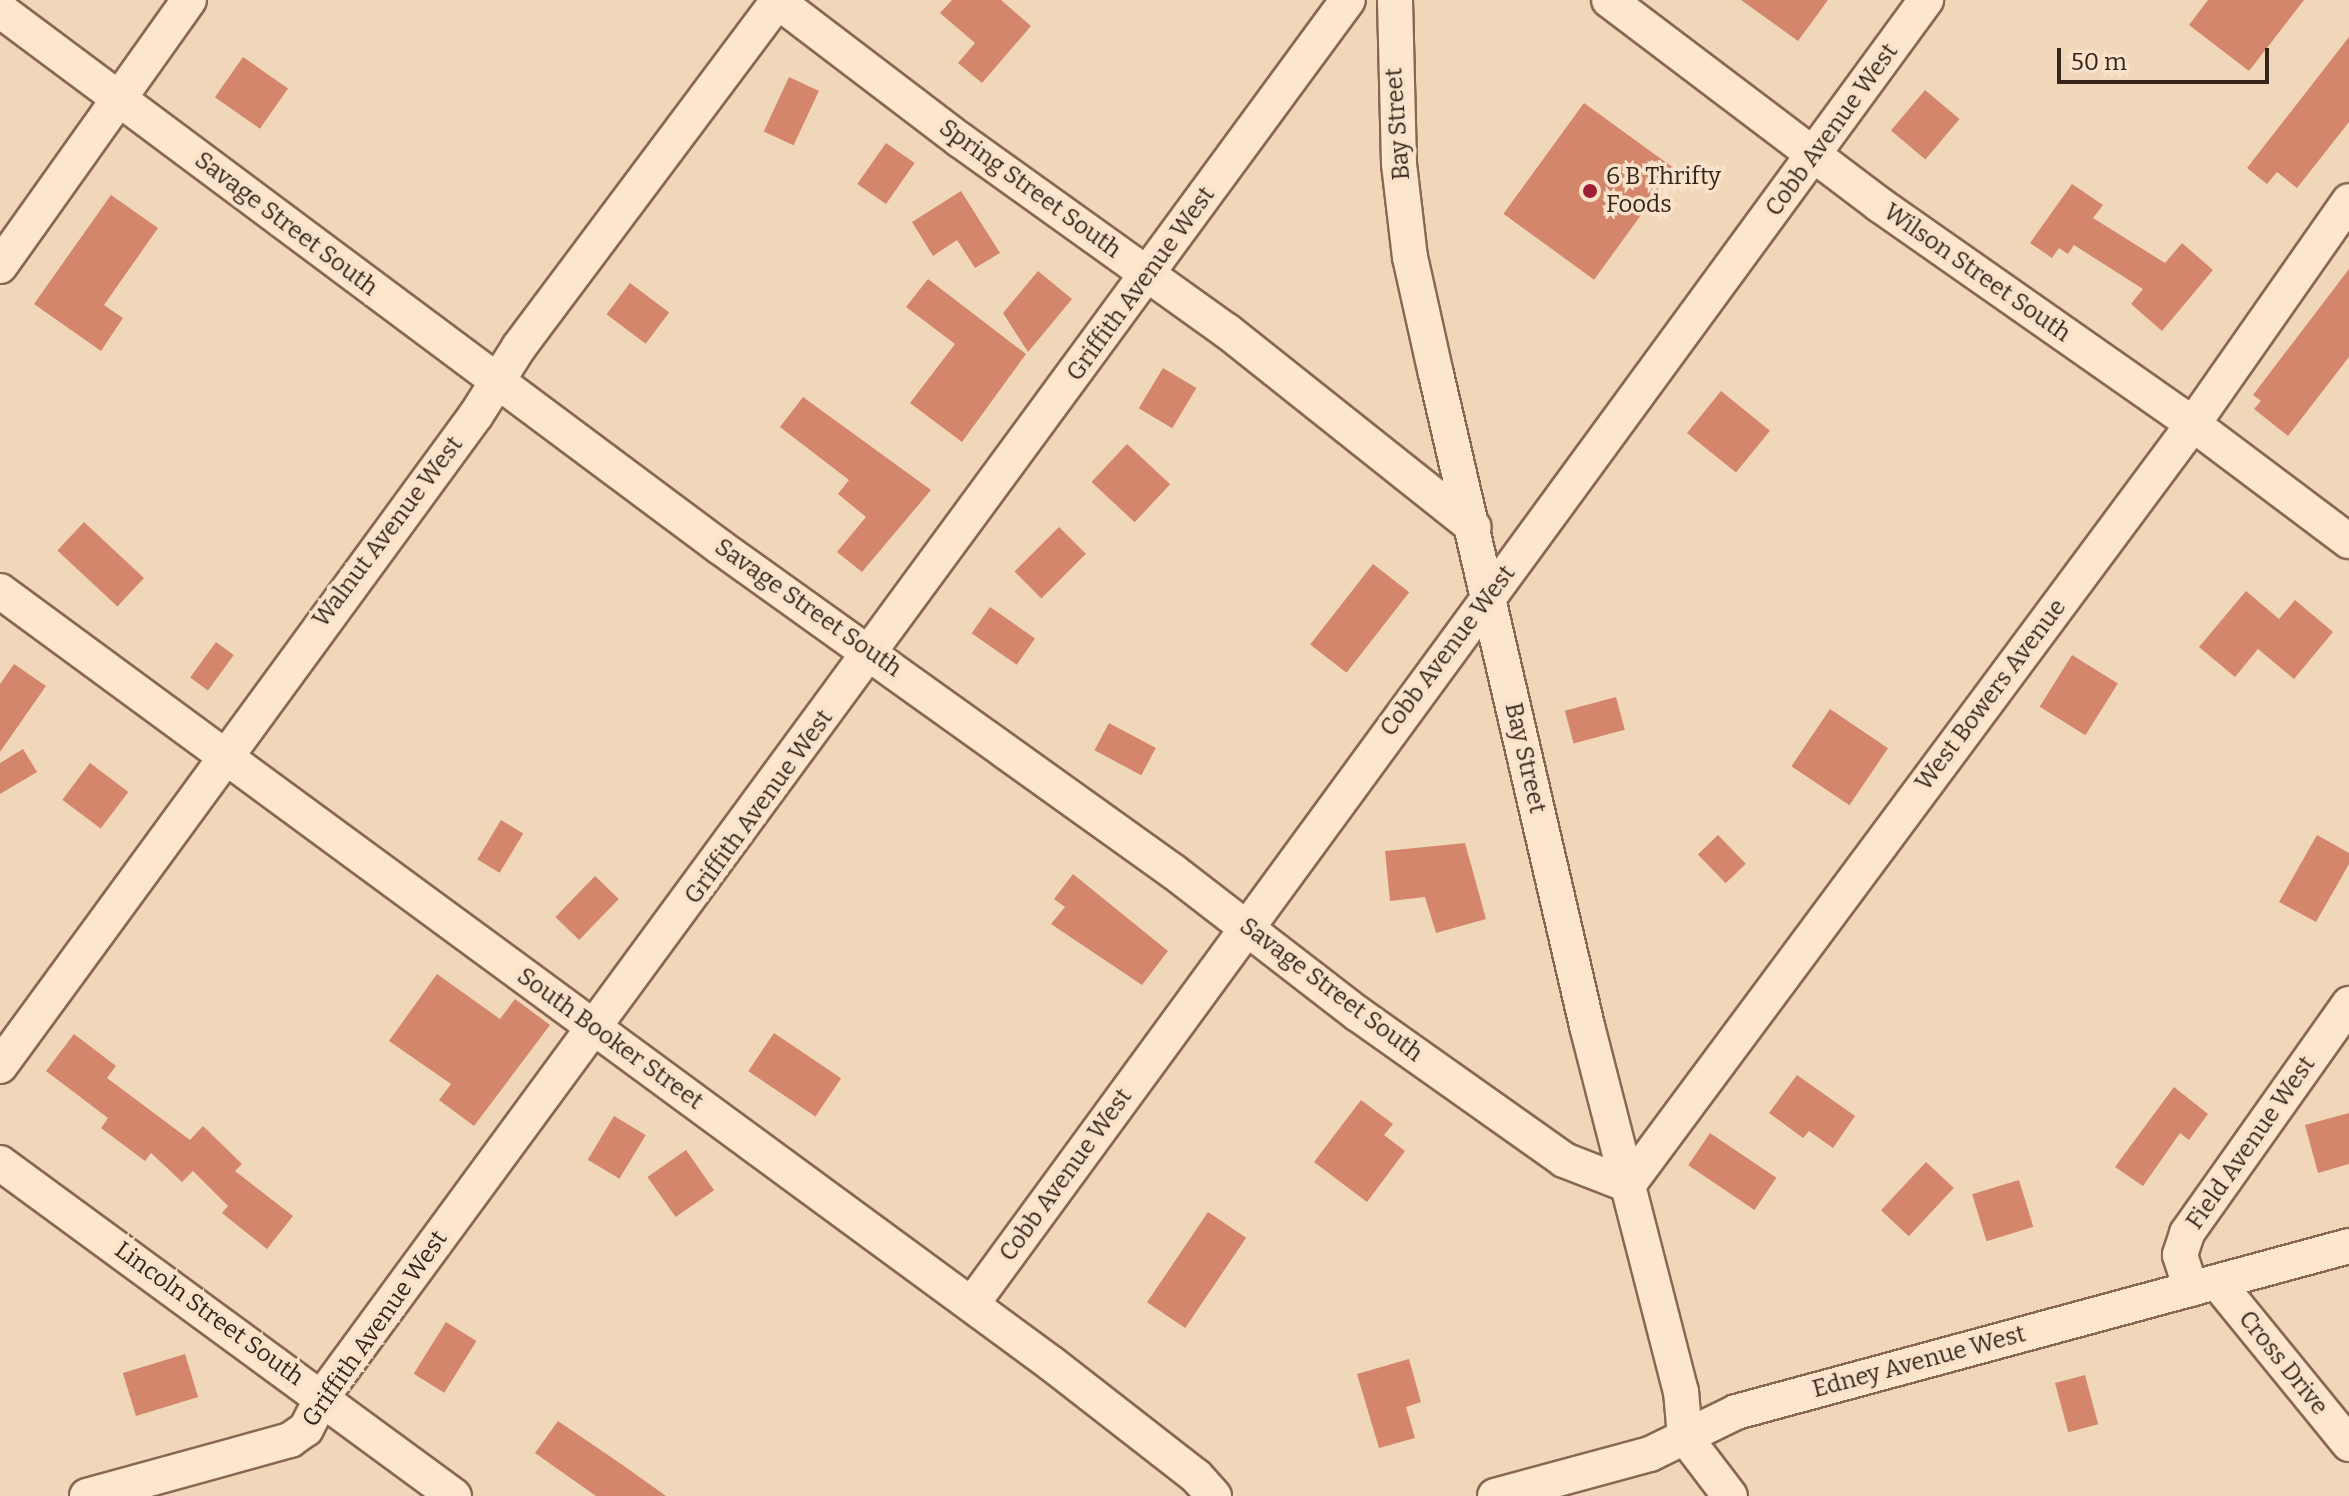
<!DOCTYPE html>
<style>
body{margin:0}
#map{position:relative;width:2349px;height:1496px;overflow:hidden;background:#f1d7ba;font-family:Bitter,serif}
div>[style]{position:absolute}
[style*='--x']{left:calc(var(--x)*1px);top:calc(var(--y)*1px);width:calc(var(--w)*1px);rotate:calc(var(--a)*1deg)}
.building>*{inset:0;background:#d3866c;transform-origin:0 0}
.roads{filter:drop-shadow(2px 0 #896753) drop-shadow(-2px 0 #896753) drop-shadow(0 2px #896753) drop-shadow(0 -2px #896753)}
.street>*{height:34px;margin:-17px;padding:0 17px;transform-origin:17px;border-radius:17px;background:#fce6cd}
.dots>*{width:22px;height:22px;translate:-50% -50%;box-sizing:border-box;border:4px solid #f8e3ca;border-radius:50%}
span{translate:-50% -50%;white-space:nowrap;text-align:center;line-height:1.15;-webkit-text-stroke:7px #f8e3ca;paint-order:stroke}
.street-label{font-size:24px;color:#36231a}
.poi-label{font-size:24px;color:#36231a}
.left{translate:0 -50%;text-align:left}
.scale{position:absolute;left:2057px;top:48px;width:212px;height:36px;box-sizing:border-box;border:4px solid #36231a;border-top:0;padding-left:10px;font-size:24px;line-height:28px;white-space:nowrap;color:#36231a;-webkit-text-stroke:6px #f8e3ca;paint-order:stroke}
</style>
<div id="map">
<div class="building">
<i style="clip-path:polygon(952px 0,1001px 0,1031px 26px,982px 83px,958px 63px,975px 43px,940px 13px)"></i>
<i style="clip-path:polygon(1741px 0,1828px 0,1798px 41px)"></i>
<i style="clip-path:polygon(2208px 0,2304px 0,2249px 71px,2189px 25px)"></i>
<i style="clip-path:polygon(2349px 37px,2349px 122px,2297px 188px,2277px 172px,2267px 184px,2247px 168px)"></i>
<i style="left:243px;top:57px;width:55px;height:49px;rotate:35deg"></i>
<i style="left:789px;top:77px;width:33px;height:60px;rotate:25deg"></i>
<i style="left:1925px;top:90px;width:45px;height:53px;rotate:40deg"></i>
<i style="left:1584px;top:103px;width:112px;height:137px;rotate:36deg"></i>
<i style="left:886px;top:143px;width:35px;height:50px;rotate:35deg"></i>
<i style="clip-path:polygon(2072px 184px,2103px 205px,2093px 218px,2165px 263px,2182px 243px,2213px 270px,2162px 331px,2131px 304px,2143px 289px,2074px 245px,2068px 254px,2059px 248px,2052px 258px,2030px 243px)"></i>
<i style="clip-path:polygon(961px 191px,1000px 253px,975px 268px,957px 240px,933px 256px,912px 222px)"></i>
<i style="clip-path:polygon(111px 195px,158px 228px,104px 305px,123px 318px,101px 351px,34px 304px)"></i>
<i style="clip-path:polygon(2349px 269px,2349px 357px,2288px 436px,2254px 409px,2261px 401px,2253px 395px)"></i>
<i style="clip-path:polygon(1038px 271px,1072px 299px,1028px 352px,1003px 313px)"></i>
<i style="clip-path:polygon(928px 279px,1026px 354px,962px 442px,910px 403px,955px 344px,906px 307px)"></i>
<i style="left:630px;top:283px;width:49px;height:39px;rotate:37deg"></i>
<i style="left:1163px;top:368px;width:39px;height:47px;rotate:31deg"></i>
<i style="left:1721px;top:391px;width:63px;height:54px;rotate:39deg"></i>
<i style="clip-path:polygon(803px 397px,931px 490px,862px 572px,837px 552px,866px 517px,838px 494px,849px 480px,780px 427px)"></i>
<i style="left:1127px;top:444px;width:59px;height:52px;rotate:43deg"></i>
<i style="left:84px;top:522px;width:82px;height:39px;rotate:43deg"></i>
<i style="left:1059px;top:527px;width:38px;height:63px;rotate:45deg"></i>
<i style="left:1373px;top:564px;width:46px;height:102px;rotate:38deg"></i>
<i style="clip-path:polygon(2246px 591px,2279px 619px,2295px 600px,2333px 632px,2294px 679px,2258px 649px,2235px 677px,2199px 647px)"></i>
<i style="left:990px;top:607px;width:55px;height:32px;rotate:35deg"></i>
<i style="left:216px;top:642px;width:22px;height:44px;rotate:36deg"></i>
<i style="left:2072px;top:655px;width:54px;height:61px;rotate:32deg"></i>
<i style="clip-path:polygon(14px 664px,46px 686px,0 752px,0 684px)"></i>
<i style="left:1616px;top:697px;width:34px;height:53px;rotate:75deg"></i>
<i style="left:1830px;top:709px;width:70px;height:69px;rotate:34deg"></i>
<i style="left:1109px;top:723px;width:53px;height:31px;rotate:28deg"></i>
<i style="clip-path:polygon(23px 749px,37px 772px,0 794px,0 763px)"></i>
<i style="left:90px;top:763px;width:48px;height:46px;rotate:37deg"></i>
<i style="left:501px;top:820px;width:26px;height:46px;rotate:31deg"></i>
<i style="left:1718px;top:835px;width:40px;height:28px;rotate:46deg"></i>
<i style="clip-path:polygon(2317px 835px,2349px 853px,2349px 864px,2316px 922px,2279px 902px)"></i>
<i style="clip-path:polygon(1465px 843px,1486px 919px,1436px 933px,1425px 897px,1390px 901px,1385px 851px)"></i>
<i style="clip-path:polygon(1073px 874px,1168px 951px,1142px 985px,1051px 924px,1065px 907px,1054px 899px)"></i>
<i style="left:595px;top:876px;width:33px;height:57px;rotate:44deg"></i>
<i style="clip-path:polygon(437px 974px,500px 1019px,515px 999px,550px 1025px,474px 1126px,439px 1100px,451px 1084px,389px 1041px)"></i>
<i style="left:774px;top:1033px;width:81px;height:46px;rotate:34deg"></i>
<i style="clip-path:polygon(74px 1034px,116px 1066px,107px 1078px,190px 1140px,203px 1126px,242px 1164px,235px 1171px,293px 1216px,267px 1249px,222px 1213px,228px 1206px,193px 1171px,182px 1182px,151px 1153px,145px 1161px,101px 1128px,108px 1118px,46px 1071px)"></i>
<i style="clip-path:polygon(1797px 1075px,1855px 1116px,1833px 1148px,1809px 1131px,1803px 1138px,1769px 1113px)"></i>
<i style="clip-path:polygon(2174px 1087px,2208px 1114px,2189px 1140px,2180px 1133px,2143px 1186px,2115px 1167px)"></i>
<i style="clip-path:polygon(1361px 1100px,1393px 1124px,1384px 1135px,1405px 1151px,1367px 1202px,1314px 1162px)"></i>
<i style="clip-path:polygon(2349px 1113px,2349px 1164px,2318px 1173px,2305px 1125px)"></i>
<i style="left:614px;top:1116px;width:37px;height:51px;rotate:31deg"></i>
<i style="left:1710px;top:1133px;width:80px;height:39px;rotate:34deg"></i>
<i style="left:686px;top:1150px;width:49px;height:47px;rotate:55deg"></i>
<i style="left:1926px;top:1162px;width:38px;height:66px;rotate:43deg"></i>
<i style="left:2019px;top:1180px;width:49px;height:49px;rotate:73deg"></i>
<i style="left:1208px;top:1212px;width:46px;height:109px;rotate:34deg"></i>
<i style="left:446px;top:1322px;width:36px;height:61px;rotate:32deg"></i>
<i style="left:185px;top:1354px;width:45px;height:65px;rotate:73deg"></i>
<i style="clip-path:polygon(1409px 1359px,1421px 1402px,1406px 1407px,1415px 1438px,1379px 1448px,1357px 1374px)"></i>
<i style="left:2085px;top:1375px;width:51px;height:31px;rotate:75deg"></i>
<i style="clip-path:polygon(558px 1421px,624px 1466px,666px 1496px,596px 1496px,535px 1453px)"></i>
</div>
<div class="roads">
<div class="street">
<i style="--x:776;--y:0;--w:231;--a:37.3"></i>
<i style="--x:960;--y:140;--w:328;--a:35.6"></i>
<i style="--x:1227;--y:331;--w:315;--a:38.5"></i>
<i style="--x:1395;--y:0;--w:164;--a:88.6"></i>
<i style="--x:1399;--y:164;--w:94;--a:83.3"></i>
<i style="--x:1410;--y:257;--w:120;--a:77.5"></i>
<i style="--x:1436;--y:374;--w:669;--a:76.96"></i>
<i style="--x:1587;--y:1026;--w:377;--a:75.6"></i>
<i style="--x:1681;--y:1391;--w:46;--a:85"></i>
<i style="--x:1685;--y:1437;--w:74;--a:52.7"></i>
<i style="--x:1609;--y:0;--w:340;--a:37.1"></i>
<i style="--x:1880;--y:205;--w:382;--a:35"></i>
<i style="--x:2193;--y:424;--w:195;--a:36.9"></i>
<i style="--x:0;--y:10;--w:898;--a:36.72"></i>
<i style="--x:720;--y:547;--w:558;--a:35.6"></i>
<i style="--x:1174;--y:872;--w:232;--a:37.7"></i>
<i style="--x:1358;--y:1014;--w:252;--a:35.3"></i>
<i style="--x:1564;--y:1160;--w:69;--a:21.3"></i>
<i style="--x:1628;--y:1185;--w:948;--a:-53.41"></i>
<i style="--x:2193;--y:424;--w:272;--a:-55"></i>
<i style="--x:0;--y:266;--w:326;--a:-54.6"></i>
<i style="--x:0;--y:591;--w:1305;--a:36.31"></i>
<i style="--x:1052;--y:1364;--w:182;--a:37.9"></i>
<i style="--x:1196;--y:1476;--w:27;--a:48"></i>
<i style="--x:0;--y:1066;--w:806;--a:-53.83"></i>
<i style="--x:476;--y:415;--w:80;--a:-57.7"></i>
<i style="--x:519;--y:347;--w:434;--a:-53.2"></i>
<i style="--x:0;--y:1163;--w:563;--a:36.26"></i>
<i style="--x:2217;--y:1282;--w:209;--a:50.8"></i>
<i style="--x:2191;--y:1289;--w:36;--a:-108"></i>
<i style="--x:2180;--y:1255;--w:23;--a:-72"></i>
<i style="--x:2187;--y:1233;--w:281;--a:-54.7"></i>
<i style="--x:972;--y:1304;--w:1616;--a:-53.81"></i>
<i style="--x:87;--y:1496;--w:211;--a:-15.4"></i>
<i style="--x:290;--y:1440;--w:19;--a:-35"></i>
<i style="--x:306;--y:1429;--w:36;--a:-63"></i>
<i style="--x:322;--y:1397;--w:1733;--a:-53.71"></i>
<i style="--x:1495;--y:1496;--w:161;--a:-15.2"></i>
<i style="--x:1650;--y:1454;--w:96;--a:-26"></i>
<i style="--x:1736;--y:1412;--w:635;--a:-15.15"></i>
</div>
</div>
<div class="dots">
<i style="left:1590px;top:191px;background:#9c1f35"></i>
</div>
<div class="street-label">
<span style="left:1398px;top:124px;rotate:-94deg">Bay Street</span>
<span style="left:1832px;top:130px;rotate:-54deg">Cobb Avenue West</span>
<span style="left:1030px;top:189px;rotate:36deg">Spring Street South</span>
<span style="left:286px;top:224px;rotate:37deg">Savage Street South</span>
<span style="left:1977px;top:273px;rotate:35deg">Wilson Street South</span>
<span style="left:1141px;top:284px;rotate:-54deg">Griffith Avenue West</span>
<span style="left:388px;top:532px;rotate:-53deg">Walnut Avenue West</span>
<span style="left:808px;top:608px;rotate:35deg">Savage Street South</span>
<span style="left:1448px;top:651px;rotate:-53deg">Cobb Avenue West</span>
<span style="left:1991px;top:695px;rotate:-53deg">West Bowers Avenue</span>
<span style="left:1525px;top:758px;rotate:77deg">Bay Street</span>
<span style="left:759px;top:807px;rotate:-54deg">Griffith Avenue West</span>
<span style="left:1331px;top:990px;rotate:37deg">Savage Street South</span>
<span style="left:610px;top:1039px;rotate:36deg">South Booker Street</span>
<span style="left:2251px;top:1143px;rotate:-55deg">Field Avenue West</span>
<span style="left:1066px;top:1175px;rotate:-54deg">Cobb Avenue West</span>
<span style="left:209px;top:1314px;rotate:36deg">Lincoln Street South</span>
<span style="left:375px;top:1329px;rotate:-55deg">Griffith Avenue West</span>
<span style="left:1919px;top:1362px;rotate:-15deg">Edney Avenue West</span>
<span style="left:2283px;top:1363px;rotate:51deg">Cross Drive</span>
</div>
<div class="poi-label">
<span class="left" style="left:1606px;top:191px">6 B Thrifty<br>Foods</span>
</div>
<div class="scale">50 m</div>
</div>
